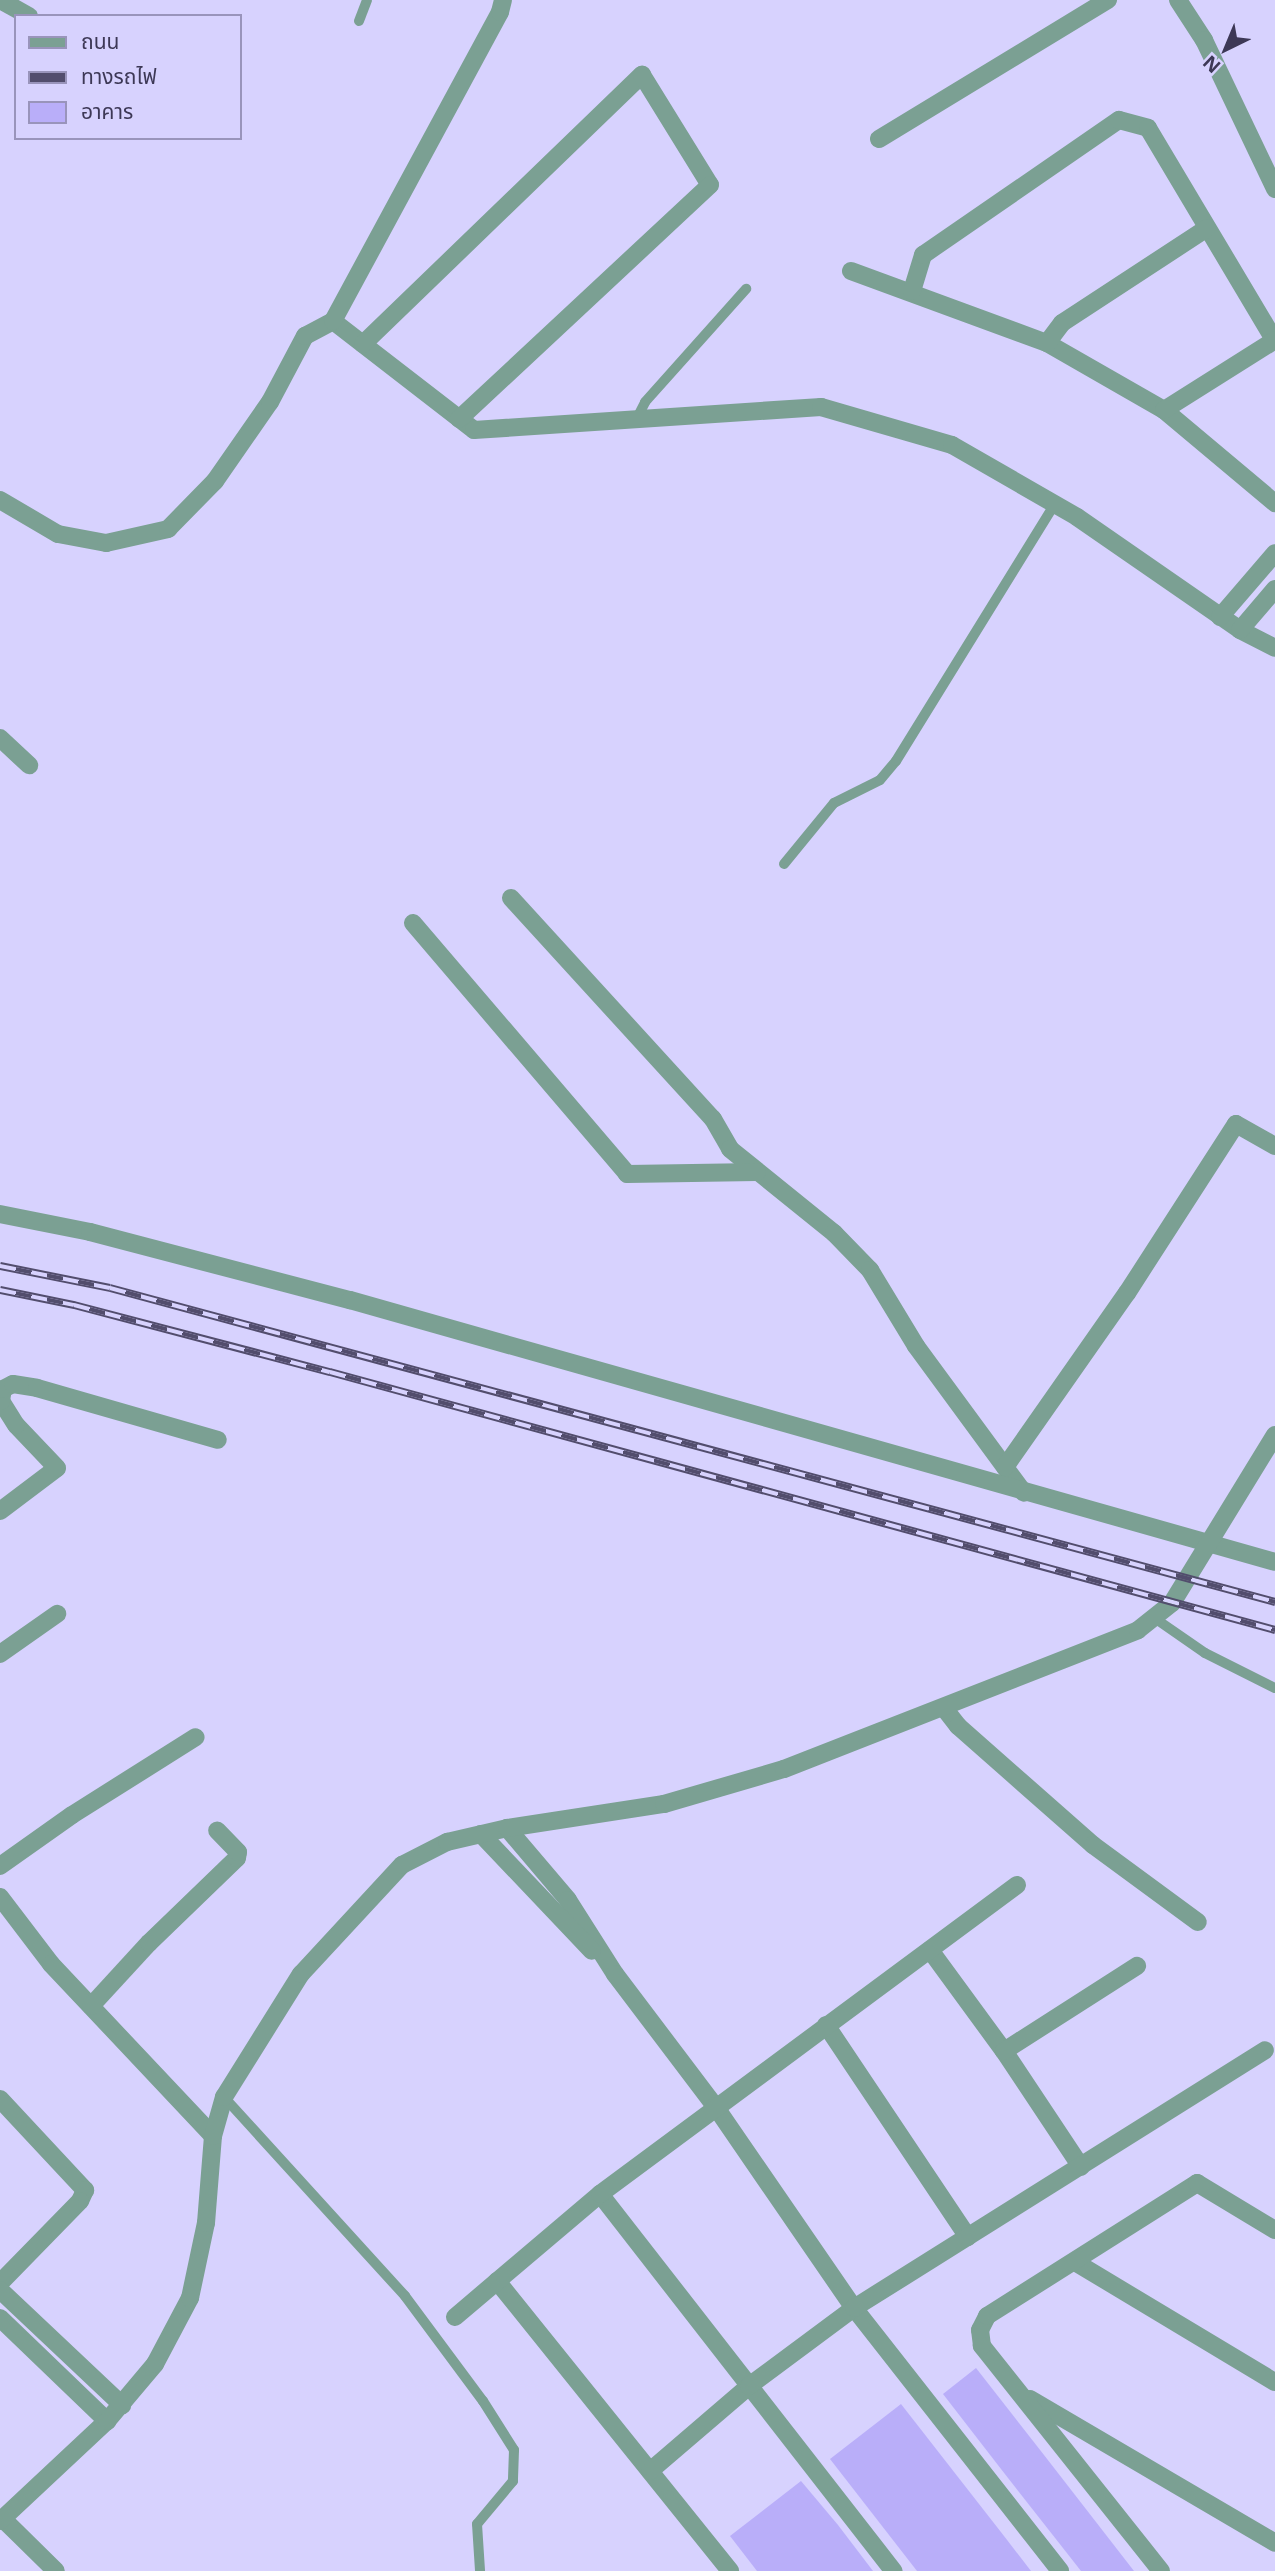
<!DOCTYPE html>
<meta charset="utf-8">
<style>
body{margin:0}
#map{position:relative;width:1275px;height:2571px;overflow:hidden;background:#d7d2fe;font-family:"Open Sans","Noto Sans Thai",sans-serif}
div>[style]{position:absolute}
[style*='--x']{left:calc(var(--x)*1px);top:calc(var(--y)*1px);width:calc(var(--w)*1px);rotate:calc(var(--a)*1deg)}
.building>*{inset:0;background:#b9aef9}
.service>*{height:10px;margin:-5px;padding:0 5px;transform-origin:5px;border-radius:5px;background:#7ba093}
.minor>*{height:18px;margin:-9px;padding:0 9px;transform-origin:9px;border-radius:9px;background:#7ba093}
.rail>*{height:8px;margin-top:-4px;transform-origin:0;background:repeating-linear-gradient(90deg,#d7d2fe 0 16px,#524d6d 0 32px);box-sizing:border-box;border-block:2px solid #524d6d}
span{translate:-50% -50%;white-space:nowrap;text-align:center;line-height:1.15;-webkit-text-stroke:7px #d7d2fe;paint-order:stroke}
.legend{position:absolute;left:14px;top:14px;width:228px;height:126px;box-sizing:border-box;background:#d7d2fe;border:2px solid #9994bb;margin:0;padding:9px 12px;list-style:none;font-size:21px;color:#3d3856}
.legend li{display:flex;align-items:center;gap:14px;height:35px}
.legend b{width:35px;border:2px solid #9994bb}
.north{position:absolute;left:1191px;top:14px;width:70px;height:70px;-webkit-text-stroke:5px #d7d2fe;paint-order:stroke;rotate:223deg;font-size:19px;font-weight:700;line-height:28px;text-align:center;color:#3d3856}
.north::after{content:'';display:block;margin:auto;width:24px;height:32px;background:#3d3856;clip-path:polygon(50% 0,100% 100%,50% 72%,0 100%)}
</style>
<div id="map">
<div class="building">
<i style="clip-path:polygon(976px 2368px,1044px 2455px,1134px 2571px,1081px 2571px,1001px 2469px,943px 2394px)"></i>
<i style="clip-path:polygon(901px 2404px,1004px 2536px,1031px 2571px,917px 2571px,830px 2459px)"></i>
<i style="clip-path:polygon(801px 2481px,838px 2525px,873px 2571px,757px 2571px,730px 2536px)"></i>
</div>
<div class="service">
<i style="--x:359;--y:21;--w:22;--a:-69"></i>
<i style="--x:636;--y:420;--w:20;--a:-63"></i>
<i style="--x:645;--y:402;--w:152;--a:-48.2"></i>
<i style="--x:784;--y:864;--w:79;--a:-50.7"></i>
<i style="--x:834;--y:803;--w:51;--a:-26.6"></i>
<i style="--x:880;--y:780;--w:25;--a:-50"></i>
<i style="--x:896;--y:761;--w:302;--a:-58.3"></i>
<i style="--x:1153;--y:1617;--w:63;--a:34.7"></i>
<i style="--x:1205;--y:1653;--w:78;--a:26.6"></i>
<i style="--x:224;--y:2097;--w:269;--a:47.7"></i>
<i style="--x:405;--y:2296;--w:131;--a:53.4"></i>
<i style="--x:483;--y:2401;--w:58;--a:57.7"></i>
<i style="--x:514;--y:2450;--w:31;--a:92"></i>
<i style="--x:513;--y:2481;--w:56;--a:129.9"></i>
<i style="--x:477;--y:2524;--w:47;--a:86.3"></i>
</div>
<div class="minor">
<i style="--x:0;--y:0;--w:33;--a:29"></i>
<i style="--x:1178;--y:0;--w:48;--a:57"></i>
<i style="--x:1204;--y:40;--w:165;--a:64.5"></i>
<i style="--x:879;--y:139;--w:268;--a:-31.3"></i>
<i style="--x:851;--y:271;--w:209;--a:20.2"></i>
<i style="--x:1047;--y:343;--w:135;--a:29.8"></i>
<i style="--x:1164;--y:410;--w:145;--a:40"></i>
<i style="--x:912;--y:291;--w:38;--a:-73"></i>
<i style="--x:923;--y:255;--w:238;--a:-34.6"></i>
<i style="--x:1119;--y:120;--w:30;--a:15"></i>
<i style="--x:1148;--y:128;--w:248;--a:59.2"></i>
<i style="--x:333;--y:321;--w:178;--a:37.7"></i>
<i style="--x:474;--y:430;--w:348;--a:-3.8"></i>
<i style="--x:821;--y:407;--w:136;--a:16.2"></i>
<i style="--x:952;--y:445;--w:144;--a:29.9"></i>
<i style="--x:1077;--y:517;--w:198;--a:34.7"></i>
<i style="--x:1240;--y:630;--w:39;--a:27"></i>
<i style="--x:1047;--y:343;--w:25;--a:-53"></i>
<i style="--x:1062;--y:323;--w:173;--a:-33.2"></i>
<i style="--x:363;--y:344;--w:388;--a:-44"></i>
<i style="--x:642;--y:75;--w:129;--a:58.3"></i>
<i style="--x:710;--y:185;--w:343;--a:137"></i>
<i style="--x:1164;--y:410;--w:131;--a:-32.2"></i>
<i style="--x:0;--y:500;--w:67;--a:30.4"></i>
<i style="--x:58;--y:534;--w:49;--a:10.6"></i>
<i style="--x:106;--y:543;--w:64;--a:-12.7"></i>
<i style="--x:168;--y:529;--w:67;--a:-45.6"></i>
<i style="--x:215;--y:481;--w:96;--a:-55.2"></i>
<i style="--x:270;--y:402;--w:75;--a:-62.1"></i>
<i style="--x:305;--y:336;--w:32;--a:-28"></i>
<i style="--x:333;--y:321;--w:351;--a:-61.6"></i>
<i style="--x:500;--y:12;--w:12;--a:-76"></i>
<i style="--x:1220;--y:617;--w:84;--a:-49.3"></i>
<i style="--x:1240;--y:630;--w:54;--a:-49.5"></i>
<i style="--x:0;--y:738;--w:40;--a:43"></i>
<i style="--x:511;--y:898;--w:299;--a:47.6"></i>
<i style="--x:713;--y:1119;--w:34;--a:60"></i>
<i style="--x:730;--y:1149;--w:134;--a:38.9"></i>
<i style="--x:834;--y:1233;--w:52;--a:45.8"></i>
<i style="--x:870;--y:1270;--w:89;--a:58.8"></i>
<i style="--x:916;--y:1346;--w:182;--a:53.7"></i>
<i style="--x:413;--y:923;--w:330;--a:49.5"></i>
<i style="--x:627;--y:1174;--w:130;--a:-0.9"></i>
<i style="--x:0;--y:1214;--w:92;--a:11.3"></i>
<i style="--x:90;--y:1232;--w:269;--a:14.7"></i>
<i style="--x:350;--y:1300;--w:961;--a:15.81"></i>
<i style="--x:1005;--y:1467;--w:213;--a:-55"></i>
<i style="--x:1127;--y:1293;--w:201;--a:-57.2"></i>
<i style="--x:1236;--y:1124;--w:45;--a:29.4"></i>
<i style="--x:0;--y:1511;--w:71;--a:-37"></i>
<i style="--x:57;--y:1468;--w:59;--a:-133.6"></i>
<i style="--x:16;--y:1425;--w:28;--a:-122"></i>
<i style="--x:1;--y:1401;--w:12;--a:-81"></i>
<i style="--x:3;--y:1389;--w:11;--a:-27"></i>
<i style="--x:13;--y:1384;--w:24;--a:9"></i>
<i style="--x:37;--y:1388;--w:188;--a:16"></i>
<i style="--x:0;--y:1654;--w:70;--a:-35.1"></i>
<i style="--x:944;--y:1708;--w:23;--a:52"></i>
<i style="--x:958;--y:1726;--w:180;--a:41.4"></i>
<i style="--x:1093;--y:1845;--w:130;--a:36.3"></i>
<i style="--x:507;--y:1828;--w:94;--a:49.7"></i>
<i style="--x:568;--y:1900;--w:88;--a:57.6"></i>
<i style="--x:615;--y:1974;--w:166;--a:52.9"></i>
<i style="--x:715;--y:2106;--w:245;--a:55.5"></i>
<i style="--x:854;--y:2308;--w:334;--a:51.9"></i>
<i style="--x:481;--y:1834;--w:161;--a:46.5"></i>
<i style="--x:0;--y:1866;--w:88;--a:-35.3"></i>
<i style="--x:72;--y:1815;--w:146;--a:-32.2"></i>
<i style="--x:0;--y:1897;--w:84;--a:52.7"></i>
<i style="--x:51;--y:1964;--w:236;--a:46.7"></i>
<i style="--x:930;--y:1950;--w:125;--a:53.8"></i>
<i style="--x:1004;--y:2051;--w:139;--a:56.4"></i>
<i style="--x:91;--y:2006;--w:86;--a:-47.4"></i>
<i style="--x:149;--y:1943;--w:122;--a:-44"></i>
<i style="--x:237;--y:1858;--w:6;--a:-81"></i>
<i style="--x:238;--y:1852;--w:30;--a:-134"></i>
<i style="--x:826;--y:2025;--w:255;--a:56.2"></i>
<i style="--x:1004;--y:2051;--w:158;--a:-32.6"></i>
<i style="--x:0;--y:2099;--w:125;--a:47"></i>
<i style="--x:85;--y:2190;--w:12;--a:114"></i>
<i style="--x:80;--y:2201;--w:115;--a:134.3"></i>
<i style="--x:600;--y:2194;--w:478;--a:52.1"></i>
<i style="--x:1075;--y:2262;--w:233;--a:31"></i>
<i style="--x:497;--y:2281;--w:372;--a:51.2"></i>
<i style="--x:0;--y:2290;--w:168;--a:43.3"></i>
<i style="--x:455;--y:2317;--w:190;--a:-40.3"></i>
<i style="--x:600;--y:2194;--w:519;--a:-36.54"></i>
<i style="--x:0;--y:2318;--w:149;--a:43.9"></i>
<i style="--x:1030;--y:2399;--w:284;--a:30.4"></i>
<i style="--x:650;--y:2471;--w:130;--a:-40.6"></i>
<i style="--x:749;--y:2386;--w:131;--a:-36.6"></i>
<i style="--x:854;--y:2308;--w:485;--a:-32.1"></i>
<i style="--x:3;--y:2519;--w:74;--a:44.5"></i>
<i style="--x:0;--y:2521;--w:146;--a:-43.1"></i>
<i style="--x:107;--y:2421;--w:75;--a:-49.9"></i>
<i style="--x:155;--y:2364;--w:75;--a:-62.1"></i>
<i style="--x:190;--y:2298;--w:77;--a:-78"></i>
<i style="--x:206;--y:2223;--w:87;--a:-85.4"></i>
<i style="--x:213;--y:2136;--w:41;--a:-74.2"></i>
<i style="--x:224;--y:2097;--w:145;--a:-58"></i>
<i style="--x:301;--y:1974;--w:149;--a:-47.2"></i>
<i style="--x:402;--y:1865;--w:51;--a:-27.1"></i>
<i style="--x:447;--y:1842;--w:62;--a:-13.1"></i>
<i style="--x:507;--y:1828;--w:159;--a:-8.7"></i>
<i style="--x:664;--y:1804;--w:125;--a:-16.3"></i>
<i style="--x:784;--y:1769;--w:380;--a:-21.4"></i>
<i style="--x:1138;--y:1630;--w:43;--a:-38.5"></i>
<i style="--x:1172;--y:1603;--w:197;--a:-58.5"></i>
<i style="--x:1161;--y:2571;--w:288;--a:-128.5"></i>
<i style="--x:982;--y:2346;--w:16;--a:-97"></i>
<i style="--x:980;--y:2330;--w:16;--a:-63"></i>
<i style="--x:987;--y:2316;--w:249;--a:-32.3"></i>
<i style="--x:1197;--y:2183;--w:91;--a:31.1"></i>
</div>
<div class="rail">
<i style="--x:0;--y:1266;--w:112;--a:11.3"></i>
<i style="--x:110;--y:1288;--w:1207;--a:15.08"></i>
<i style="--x:0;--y:1290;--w:76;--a:11.5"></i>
<i style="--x:74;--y:1305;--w:265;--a:14.7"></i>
<i style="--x:330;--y:1372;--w:980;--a:15.27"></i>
</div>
<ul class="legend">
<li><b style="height:9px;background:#7ba093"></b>ถนน</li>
<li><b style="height:9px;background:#524d6d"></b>ทางรถไฟ</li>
<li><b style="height:19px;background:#b9aef9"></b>อาคาร</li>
</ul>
<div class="north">N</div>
</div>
